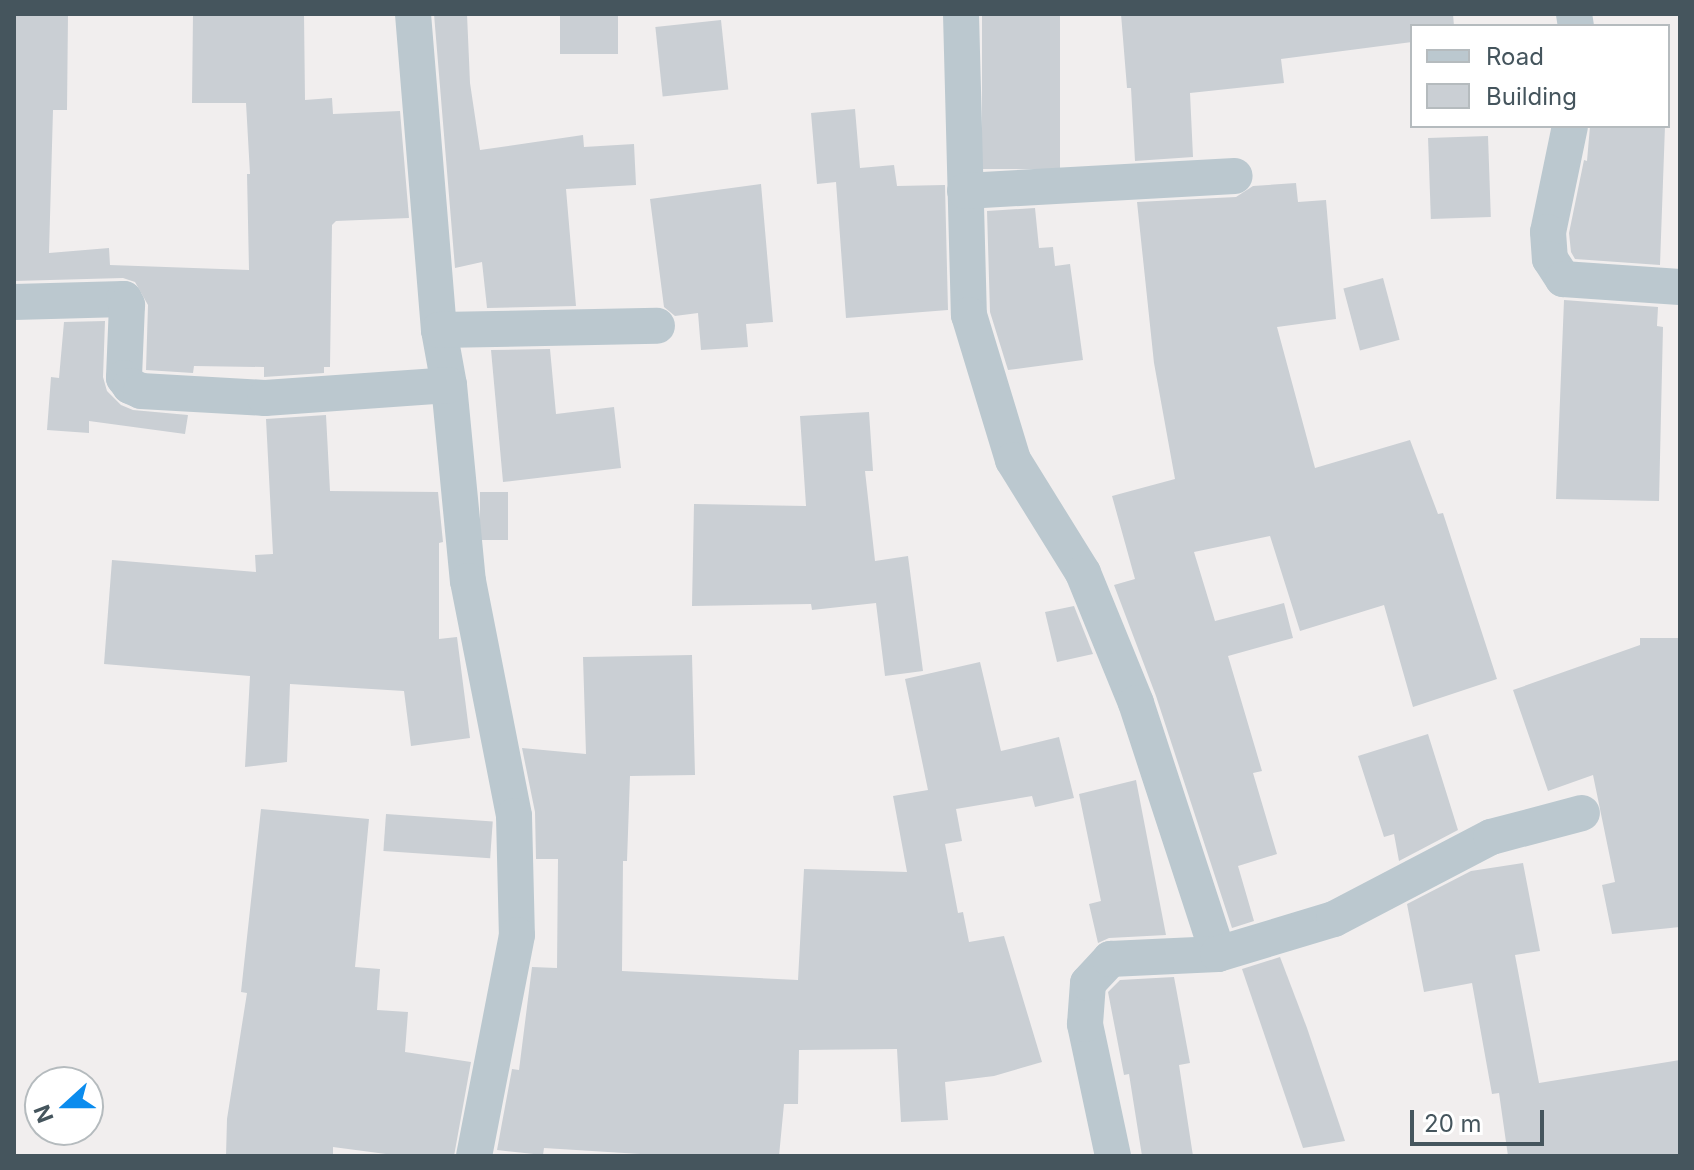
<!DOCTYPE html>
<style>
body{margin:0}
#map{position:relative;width:1694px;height:1170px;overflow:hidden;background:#f1eeee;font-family:Inter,sans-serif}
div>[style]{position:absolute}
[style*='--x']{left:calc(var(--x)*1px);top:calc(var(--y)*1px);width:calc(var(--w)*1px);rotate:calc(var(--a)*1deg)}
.building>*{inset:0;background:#cacfd4;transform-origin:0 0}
.street>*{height:36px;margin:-18px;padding:0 18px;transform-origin:18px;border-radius:18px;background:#bbc8cf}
span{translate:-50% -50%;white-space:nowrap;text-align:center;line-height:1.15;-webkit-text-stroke:6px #fff;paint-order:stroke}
.frame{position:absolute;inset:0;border:16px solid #45555d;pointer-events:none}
.legend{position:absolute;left:1410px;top:24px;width:260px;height:104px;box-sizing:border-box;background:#fff;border:2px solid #b5bbbe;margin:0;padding:10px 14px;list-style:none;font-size:24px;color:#45555d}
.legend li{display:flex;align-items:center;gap:16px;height:40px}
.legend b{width:40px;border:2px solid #b5bbbe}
.north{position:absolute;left:24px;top:1066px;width:80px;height:80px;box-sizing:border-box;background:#fff;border:2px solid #b5bbbe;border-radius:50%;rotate:249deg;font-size:22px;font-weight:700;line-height:32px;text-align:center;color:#45555d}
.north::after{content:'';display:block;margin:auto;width:28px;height:36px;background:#0b8cee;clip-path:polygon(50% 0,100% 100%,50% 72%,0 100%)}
.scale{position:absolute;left:1410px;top:1110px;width:134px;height:36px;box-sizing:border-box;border:4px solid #45555d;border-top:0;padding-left:10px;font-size:24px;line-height:28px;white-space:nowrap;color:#45555d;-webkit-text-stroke:6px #fff;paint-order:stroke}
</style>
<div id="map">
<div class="building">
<i style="clip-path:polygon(14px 14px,68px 14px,67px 110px,53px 110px,49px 253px,109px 248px,110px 265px,249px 270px,247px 174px,250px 174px,246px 103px,192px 103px,193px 14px,304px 14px,305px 100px,332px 98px,333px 114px,400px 111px,409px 218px,336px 221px,332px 225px,330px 367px,324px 367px,324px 373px,264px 377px,264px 367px,194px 366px,193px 373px,146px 370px,148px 305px,135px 282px,123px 278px,14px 281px)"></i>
<i style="clip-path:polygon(434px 14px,467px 14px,470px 83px,480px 150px,583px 135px,584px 147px,634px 144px,636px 185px,566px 189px,576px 306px,487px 308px,482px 262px,455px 268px)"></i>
<i style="left:560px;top:14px;width:58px;height:40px"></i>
<i style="left:982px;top:14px;width:78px;height:155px"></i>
<i style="clip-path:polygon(1121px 14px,1453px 14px,1454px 26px,1412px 26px,1412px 42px,1281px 59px,1284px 83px,1190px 93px,1193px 157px,1135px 161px,1131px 88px,1127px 88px)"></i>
<i style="left:721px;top:20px;width:70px;height:66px;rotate:84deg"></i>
<i style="clip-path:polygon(855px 109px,860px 168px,894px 165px,897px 186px,945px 185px,948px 310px,846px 318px,836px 182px,817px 184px,811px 113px)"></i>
<i style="clip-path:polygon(1590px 126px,1665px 126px,1660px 265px,1575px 259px,1571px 252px,1569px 233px,1584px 160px,1587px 161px)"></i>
<i style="left:1488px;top:136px;width:81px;height:60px;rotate:88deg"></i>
<i style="clip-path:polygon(1296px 183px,1298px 202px,1326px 200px,1336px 319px,1277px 327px,1315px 468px,1410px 440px,1438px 514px,1443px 513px,1497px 679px,1413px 707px,1384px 605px,1300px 631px,1270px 536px,1194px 552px,1215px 621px,1284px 603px,1293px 638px,1228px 656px,1262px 771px,1253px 773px,1277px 854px,1238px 866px,1254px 921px,1232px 928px,1156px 696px,1114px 585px,1135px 579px,1112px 496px,1175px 479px,1154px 363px,1137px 202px,1236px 197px,1253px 186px)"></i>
<i style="clip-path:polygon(761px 184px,773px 322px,746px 324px,748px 347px,701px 350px,698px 313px,675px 316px,664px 307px,650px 199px)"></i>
<i style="clip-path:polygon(1035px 208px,1039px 248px,1053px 247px,1055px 266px,1070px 264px,1083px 360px,1008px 370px,990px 312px,987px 211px)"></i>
<i style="left:1383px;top:278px;width:64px;height:41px;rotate:75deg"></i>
<i style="clip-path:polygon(1564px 300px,1658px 307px,1657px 326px,1663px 327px,1659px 501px,1556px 499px)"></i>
<i style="clip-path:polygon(105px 321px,103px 377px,107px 391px,121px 405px,133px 410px,188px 415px,185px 434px,89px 421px,89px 433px,47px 430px,51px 377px,59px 378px,64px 322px)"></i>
<i style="clip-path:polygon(550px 349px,556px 414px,614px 407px,621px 468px,503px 482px,491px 350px)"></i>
<i style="clip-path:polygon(869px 412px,873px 471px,865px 471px,875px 561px,908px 556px,923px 671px,885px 676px,876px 603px,812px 610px,811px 604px,692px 606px,694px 504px,806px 506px,800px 416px)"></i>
<i style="clip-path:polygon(326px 415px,330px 491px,438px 492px,443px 542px,439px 543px,439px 639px,457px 637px,470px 738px,411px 746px,404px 691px,290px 684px,287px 762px,245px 767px,250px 676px,104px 664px,112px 560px,256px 572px,255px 555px,273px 554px,266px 419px)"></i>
<i style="left:480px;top:492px;width:28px;height:48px"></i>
<i style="clip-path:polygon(1074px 606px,1093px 654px,1057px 662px,1045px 612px)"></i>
<i style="clip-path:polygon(1640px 638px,1680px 638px,1680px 927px,1612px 934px,1602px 885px,1615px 882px,1593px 775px,1548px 791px,1513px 690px,1640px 645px)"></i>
<i style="clip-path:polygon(692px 655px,695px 775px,630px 776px,627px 861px,623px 861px,622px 971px,798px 980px,804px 869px,907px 872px,893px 796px,928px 790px,905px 679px,980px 662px,1001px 751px,1059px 737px,1074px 798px,1035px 807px,1032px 796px,956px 809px,962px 841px,945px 844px,958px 913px,963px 912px,969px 942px,1004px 936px,1042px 1062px,994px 1076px,945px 1082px,948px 1120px,901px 1122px,897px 1049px,799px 1050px,798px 1104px,784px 1104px,779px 1156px,672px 1156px,544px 1148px,543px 1155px,497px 1150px,512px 1069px,519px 1070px,532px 967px,557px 968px,558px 859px,536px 859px,535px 812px,522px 748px,586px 754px,583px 657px)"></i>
<i style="clip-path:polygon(1428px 734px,1458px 830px,1399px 861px,1394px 834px,1384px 837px,1358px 756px)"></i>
<i style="clip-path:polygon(1136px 780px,1166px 935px,1109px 938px,1098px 943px,1089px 904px,1101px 901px,1079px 794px)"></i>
<i style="clip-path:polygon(261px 809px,369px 819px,355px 967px,380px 969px,377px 1010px,408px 1012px,405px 1052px,471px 1062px,454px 1156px,401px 1156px,333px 1147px,333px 1156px,226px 1156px,227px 1119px,247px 993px,241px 992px)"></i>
<i style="left:386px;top:814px;width:107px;height:37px;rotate:4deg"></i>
<i style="clip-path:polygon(1523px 863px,1540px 951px,1515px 955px,1539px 1083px,1680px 1060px,1680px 1156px,1508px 1156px,1499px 1093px,1492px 1094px,1472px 983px,1424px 992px,1407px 904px,1471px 871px)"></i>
<i style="clip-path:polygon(1280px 957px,1307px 1028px,1345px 1141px,1303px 1148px,1242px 969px)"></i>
<i style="clip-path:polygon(1174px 977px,1190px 1063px,1179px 1065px,1193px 1156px,1142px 1156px,1129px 1074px,1124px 1075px,1108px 992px,1120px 980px)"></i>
</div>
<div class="street">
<i style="--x:413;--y:14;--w:317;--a:85.3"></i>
<i style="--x:439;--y:330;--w:56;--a:79.7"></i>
<i style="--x:449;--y:385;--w:197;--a:84.5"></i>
<i style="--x:468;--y:581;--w:239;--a:78.9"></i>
<i style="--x:514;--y:816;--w:119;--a:88.6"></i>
<i style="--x:517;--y:935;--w:225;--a:101"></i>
<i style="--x:961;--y:14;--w:301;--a:88.5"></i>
<i style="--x:969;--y:315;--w:152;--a:73.1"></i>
<i style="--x:1013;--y:460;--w:133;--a:58.2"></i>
<i style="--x:1083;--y:573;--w:140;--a:67.8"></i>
<i style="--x:1136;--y:703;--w:264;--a:71.9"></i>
<i style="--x:1574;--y:14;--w:12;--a:81"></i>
<i style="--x:1570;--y:126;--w:108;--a:101.7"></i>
<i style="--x:1548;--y:232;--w:27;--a:86"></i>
<i style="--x:1550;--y:259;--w:24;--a:57"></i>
<i style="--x:1563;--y:279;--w:117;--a:3.9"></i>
<i style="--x:965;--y:191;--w:270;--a:-3.2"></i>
<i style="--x:14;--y:302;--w:110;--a:-1.6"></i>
<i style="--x:124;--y:299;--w:7;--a:63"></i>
<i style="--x:127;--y:305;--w:73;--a:92.4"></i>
<i style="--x:124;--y:378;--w:10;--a:53"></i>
<i style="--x:130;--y:386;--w:12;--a:24"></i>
<i style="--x:141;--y:391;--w:124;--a:3.2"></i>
<i style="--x:265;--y:398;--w:184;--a:-4"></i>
<i style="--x:439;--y:330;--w:218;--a:-1.1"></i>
<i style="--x:1113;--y:1156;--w:135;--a:-102"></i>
<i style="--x:1085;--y:1024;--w:41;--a:-85.8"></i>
<i style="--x:1088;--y:983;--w:33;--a:-47"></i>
<i style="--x:1110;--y:959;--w:108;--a:-2.7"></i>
<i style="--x:1218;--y:954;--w:121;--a:-16.8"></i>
<i style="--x:1334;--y:919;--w:177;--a:-27.6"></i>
<i style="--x:1491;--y:837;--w:94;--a:-14.8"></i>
</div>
<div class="frame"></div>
<ul class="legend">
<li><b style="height:10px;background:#bbc8cf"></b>Road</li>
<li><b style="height:22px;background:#cacfd4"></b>Building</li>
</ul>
<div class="north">N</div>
<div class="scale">20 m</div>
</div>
